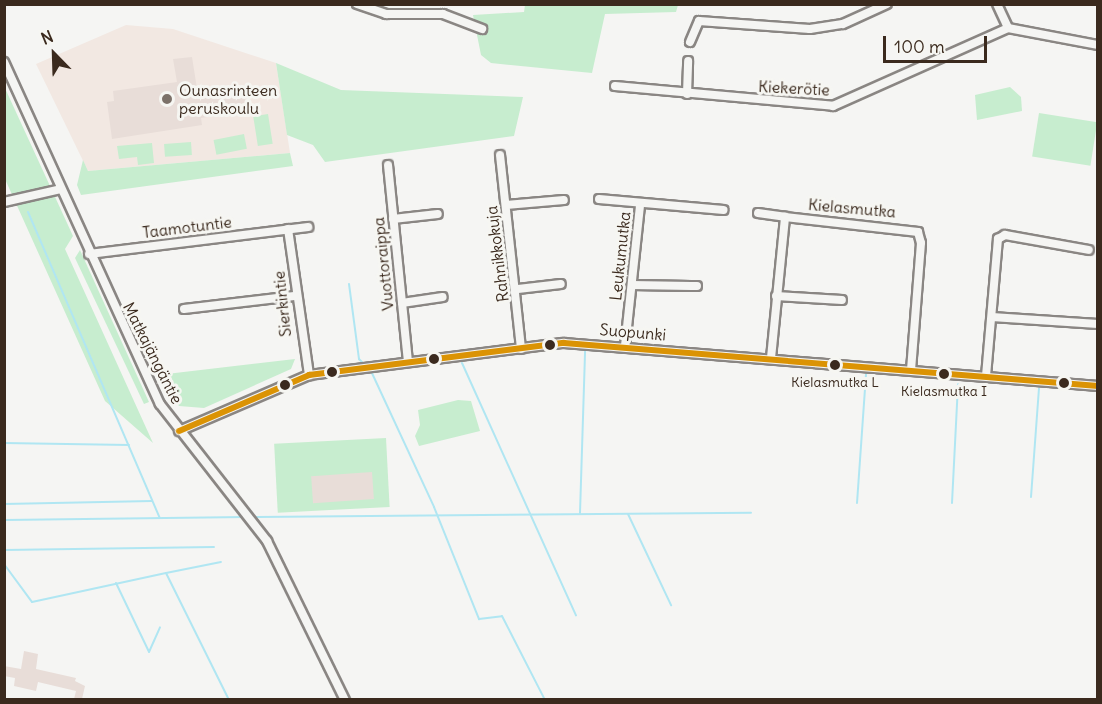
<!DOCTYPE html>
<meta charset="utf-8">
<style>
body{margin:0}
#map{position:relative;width:1102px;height:704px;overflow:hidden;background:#f5f5f3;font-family:Delius,sans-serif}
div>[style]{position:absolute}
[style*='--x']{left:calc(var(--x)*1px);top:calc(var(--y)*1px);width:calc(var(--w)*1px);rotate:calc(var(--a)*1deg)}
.built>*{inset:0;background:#f2e8e2}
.green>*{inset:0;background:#c7edcf;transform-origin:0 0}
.stream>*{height:2px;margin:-1px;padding:0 1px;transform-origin:1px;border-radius:1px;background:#b0e6f2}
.building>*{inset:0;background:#e8ddd8;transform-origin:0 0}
.roads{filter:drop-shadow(2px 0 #8a8683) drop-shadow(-2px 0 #8a8683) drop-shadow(0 2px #8a8683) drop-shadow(0 -2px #8a8683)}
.minor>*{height:8px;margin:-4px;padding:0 4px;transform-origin:4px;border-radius:4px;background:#f5f5f3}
.bus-1>*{height:6px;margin:-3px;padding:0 3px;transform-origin:3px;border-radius:3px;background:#db9304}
.dots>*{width:16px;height:16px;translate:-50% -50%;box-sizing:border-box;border:3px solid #f6f6f2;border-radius:50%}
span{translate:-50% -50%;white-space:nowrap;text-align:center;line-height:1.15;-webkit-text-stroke:6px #f6f6f2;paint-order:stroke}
.bus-label{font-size:14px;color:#3b2a1e}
.street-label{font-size:16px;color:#3b2a1e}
.poi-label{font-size:16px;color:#3b2a1e}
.left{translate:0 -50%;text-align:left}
.frame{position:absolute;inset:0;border:6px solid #3b2a1e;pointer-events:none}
.north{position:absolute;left:24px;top:24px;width:60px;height:60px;-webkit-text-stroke:4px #f6f6f2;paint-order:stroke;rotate:337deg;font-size:16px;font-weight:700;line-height:24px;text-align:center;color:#3b2a1e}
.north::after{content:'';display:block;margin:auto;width:21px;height:27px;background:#3b2a1e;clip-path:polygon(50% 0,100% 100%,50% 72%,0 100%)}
.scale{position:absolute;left:883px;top:36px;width:104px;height:27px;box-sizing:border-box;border:3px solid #3b2a1e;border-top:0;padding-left:8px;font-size:18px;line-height:21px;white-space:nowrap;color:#3b2a1e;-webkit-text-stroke:4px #f6f6f2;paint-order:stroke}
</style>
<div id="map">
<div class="built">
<i style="clip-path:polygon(126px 25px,173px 29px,276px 63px,290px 153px,88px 171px,36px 64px)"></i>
</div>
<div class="green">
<i style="clip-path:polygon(525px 5px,678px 5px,676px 12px,605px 14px,592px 73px,491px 63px,481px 55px,473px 15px,524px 12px)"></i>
<i style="clip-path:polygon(276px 63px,341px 90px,523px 97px,514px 136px,325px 162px,313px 145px,287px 135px)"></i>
<i style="clip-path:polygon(4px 86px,73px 236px,65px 249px,153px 443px,105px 401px,5px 179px)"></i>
<i style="clip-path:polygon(1010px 87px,1021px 97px,1022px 111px,977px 120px,975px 95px)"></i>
<i style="left:1039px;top:113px;width:59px;height:44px;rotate:9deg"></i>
<i style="left:268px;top:114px;width:30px;height:15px;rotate:81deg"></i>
<i style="left:244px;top:134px;width:15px;height:31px;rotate:79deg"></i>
<i style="left:191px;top:142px;width:13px;height:27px;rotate:86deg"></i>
<i style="clip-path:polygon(152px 143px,154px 163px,138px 165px,137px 157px,119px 159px,117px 146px)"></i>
<i style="clip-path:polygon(290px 153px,293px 166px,81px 195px,77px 185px,83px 160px,88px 171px)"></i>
<i style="clip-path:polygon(80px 250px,149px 402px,144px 404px,75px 258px)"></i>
<i style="clip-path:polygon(295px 359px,291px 369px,204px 408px,179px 406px,158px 375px)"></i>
<i style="clip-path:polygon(458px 400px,471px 401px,480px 431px,419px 446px,415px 436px,420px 425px,418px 410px)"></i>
<i style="left:386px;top:438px;width:69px;height:112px;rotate:87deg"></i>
</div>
<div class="stream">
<i style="--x:28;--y:212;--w:333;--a:66.7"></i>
<i style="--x:349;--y:284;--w:76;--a:82.4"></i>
<i style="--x:359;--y:359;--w:8;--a:45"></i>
<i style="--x:462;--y:363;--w:277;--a:65.7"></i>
<i style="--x:371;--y:371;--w:150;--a:65.1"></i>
<i style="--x:434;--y:507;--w:121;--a:68.1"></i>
<i style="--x:479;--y:619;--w:23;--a:-7"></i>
<i style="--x:502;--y:616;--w:92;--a:62.9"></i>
<i style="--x:4;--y:443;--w:125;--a:0.9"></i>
<i style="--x:1031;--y:497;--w:109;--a:-85.8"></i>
<i style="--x:857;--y:503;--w:129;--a:-86"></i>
<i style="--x:952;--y:503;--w:119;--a:-87.1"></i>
<i style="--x:4;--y:504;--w:148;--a:-1.2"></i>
<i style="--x:580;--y:513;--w:162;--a:-88.2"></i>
<i style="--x:628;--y:514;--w:101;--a:64.7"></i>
<i style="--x:257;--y:517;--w:494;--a:-0.5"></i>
<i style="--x:4;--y:520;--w:242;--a:-0.7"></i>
<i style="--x:4;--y:550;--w:210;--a:-0.8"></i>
<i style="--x:4;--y:564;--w:47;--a:53.6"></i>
<i style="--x:32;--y:602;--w:137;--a:-12.2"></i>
<i style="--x:166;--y:573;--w:142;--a:63.6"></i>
<i style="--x:166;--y:573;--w:56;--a:-11.3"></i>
<i style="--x:116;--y:583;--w:76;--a:64.4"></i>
<i style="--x:149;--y:652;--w:27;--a:-66"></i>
</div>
<div class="building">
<i style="clip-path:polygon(192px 57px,198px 95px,244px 89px,247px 111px,201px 118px,202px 125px,112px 139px,107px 102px,114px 101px,113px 91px,177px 82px,173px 59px)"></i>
<i style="left:372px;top:472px;width:27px;height:61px;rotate:86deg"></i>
<i style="clip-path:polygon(24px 651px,38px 654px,36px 669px,76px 678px,75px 681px,85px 686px,82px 699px,74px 699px,76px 691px,38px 682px,36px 691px,14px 686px,15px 678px,4px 676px,4px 666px,21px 669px)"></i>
</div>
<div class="roads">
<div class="minor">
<i style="--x:357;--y:4;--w:31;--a:19"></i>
<i style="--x:386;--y:14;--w:57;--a:0"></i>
<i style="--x:443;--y:14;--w:42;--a:21"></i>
<i style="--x:997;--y:4;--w:26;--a:65"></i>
<i style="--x:690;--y:42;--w:23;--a:-67"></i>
<i style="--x:699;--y:21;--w:111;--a:4.1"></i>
<i style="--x:810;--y:29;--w:33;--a:-9"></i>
<i style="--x:843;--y:24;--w:48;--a:-24.4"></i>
<i style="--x:4;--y:62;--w:376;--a:65.5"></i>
<i style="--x:160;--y:404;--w:174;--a:52"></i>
<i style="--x:267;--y:541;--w:177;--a:63.9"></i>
<i style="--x:615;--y:86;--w:219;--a:5.2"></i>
<i style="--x:833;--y:106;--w:192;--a:-24"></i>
<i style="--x:1008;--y:28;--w:92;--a:10.7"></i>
<i style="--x:687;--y:94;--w:33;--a:-88"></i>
<i style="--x:500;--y:155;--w:195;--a:83.8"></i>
<i style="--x:388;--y:165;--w:197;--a:84.2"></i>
<i style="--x:599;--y:199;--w:125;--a:5"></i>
<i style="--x:4;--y:202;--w:58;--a:-12.8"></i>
<i style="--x:506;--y:205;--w:58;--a:-4.9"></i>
<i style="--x:758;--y:213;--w:27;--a:8"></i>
<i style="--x:393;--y:219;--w:45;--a:-6.3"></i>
<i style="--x:288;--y:229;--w:148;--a:81.8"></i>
<i style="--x:89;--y:254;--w:221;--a:-7"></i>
<i style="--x:632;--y:285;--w:65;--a:0.9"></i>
<i style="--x:518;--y:289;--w:43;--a:-6.6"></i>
<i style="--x:776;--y:296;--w:66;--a:3.5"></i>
<i style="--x:402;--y:303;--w:41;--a:-8.3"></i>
<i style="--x:184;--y:309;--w:111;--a:-6.7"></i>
<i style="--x:992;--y:317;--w:106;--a:3.8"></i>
<i style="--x:625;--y:346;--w:142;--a:-83.9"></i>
<i style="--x:771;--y:358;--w:142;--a:-84.3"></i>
<i style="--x:785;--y:217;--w:134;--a:6.4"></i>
<i style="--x:918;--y:232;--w:11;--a:75"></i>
<i style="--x:921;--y:243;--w:127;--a:94.5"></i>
<i style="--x:986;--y:376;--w:138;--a:-85"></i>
<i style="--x:998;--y:239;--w:8;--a:-30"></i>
<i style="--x:1005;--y:235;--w:85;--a:10.1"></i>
<i style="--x:179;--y:431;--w:142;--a:-23.3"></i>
<i style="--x:309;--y:375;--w:257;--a:-7.2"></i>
<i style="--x:564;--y:343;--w:536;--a:4.6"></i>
</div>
</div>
<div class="bus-1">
<i style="--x:179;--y:431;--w:142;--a:-23.3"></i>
<i style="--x:309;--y:375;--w:257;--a:-7.2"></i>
<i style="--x:564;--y:343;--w:536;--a:4.6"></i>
</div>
<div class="dots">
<i style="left:167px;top:99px;background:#7c7169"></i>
<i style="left:550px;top:345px;background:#3b2a1e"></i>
<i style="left:434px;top:359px;background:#3b2a1e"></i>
<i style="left:835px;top:365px;background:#3b2a1e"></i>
<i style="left:332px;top:372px;background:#3b2a1e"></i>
<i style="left:944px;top:374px;background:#3b2a1e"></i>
<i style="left:1064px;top:383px;background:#3b2a1e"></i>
<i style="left:285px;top:385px;background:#3b2a1e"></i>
</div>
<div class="bus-label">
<span style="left:835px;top:382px">Kielasmutka L</span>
<span style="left:944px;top:391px">Kielasmutka I</span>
</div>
<div class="street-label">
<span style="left:794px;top:88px;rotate:3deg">Kiekerötie</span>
<span style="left:852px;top:208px;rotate:5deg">Kielasmutka</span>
<span style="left:187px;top:227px;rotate:-7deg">Taamotuntie</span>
<span style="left:497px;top:254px;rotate:-97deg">Rahnikkokuja</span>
<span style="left:620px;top:256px;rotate:-84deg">Leukumutka</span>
<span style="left:383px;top:264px;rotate:-96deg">Vuottoraippa</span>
<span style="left:282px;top:304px;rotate:-96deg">Sierkintie</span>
<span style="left:633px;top:332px;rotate:5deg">Suopunki</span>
<span style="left:153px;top:353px;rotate:63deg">Matkajängäntie</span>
</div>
<div class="poi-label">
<span class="left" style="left:179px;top:99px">Ounasrinteen<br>peruskoulu</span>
</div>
<div class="frame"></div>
<div class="north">N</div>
<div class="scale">100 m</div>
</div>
